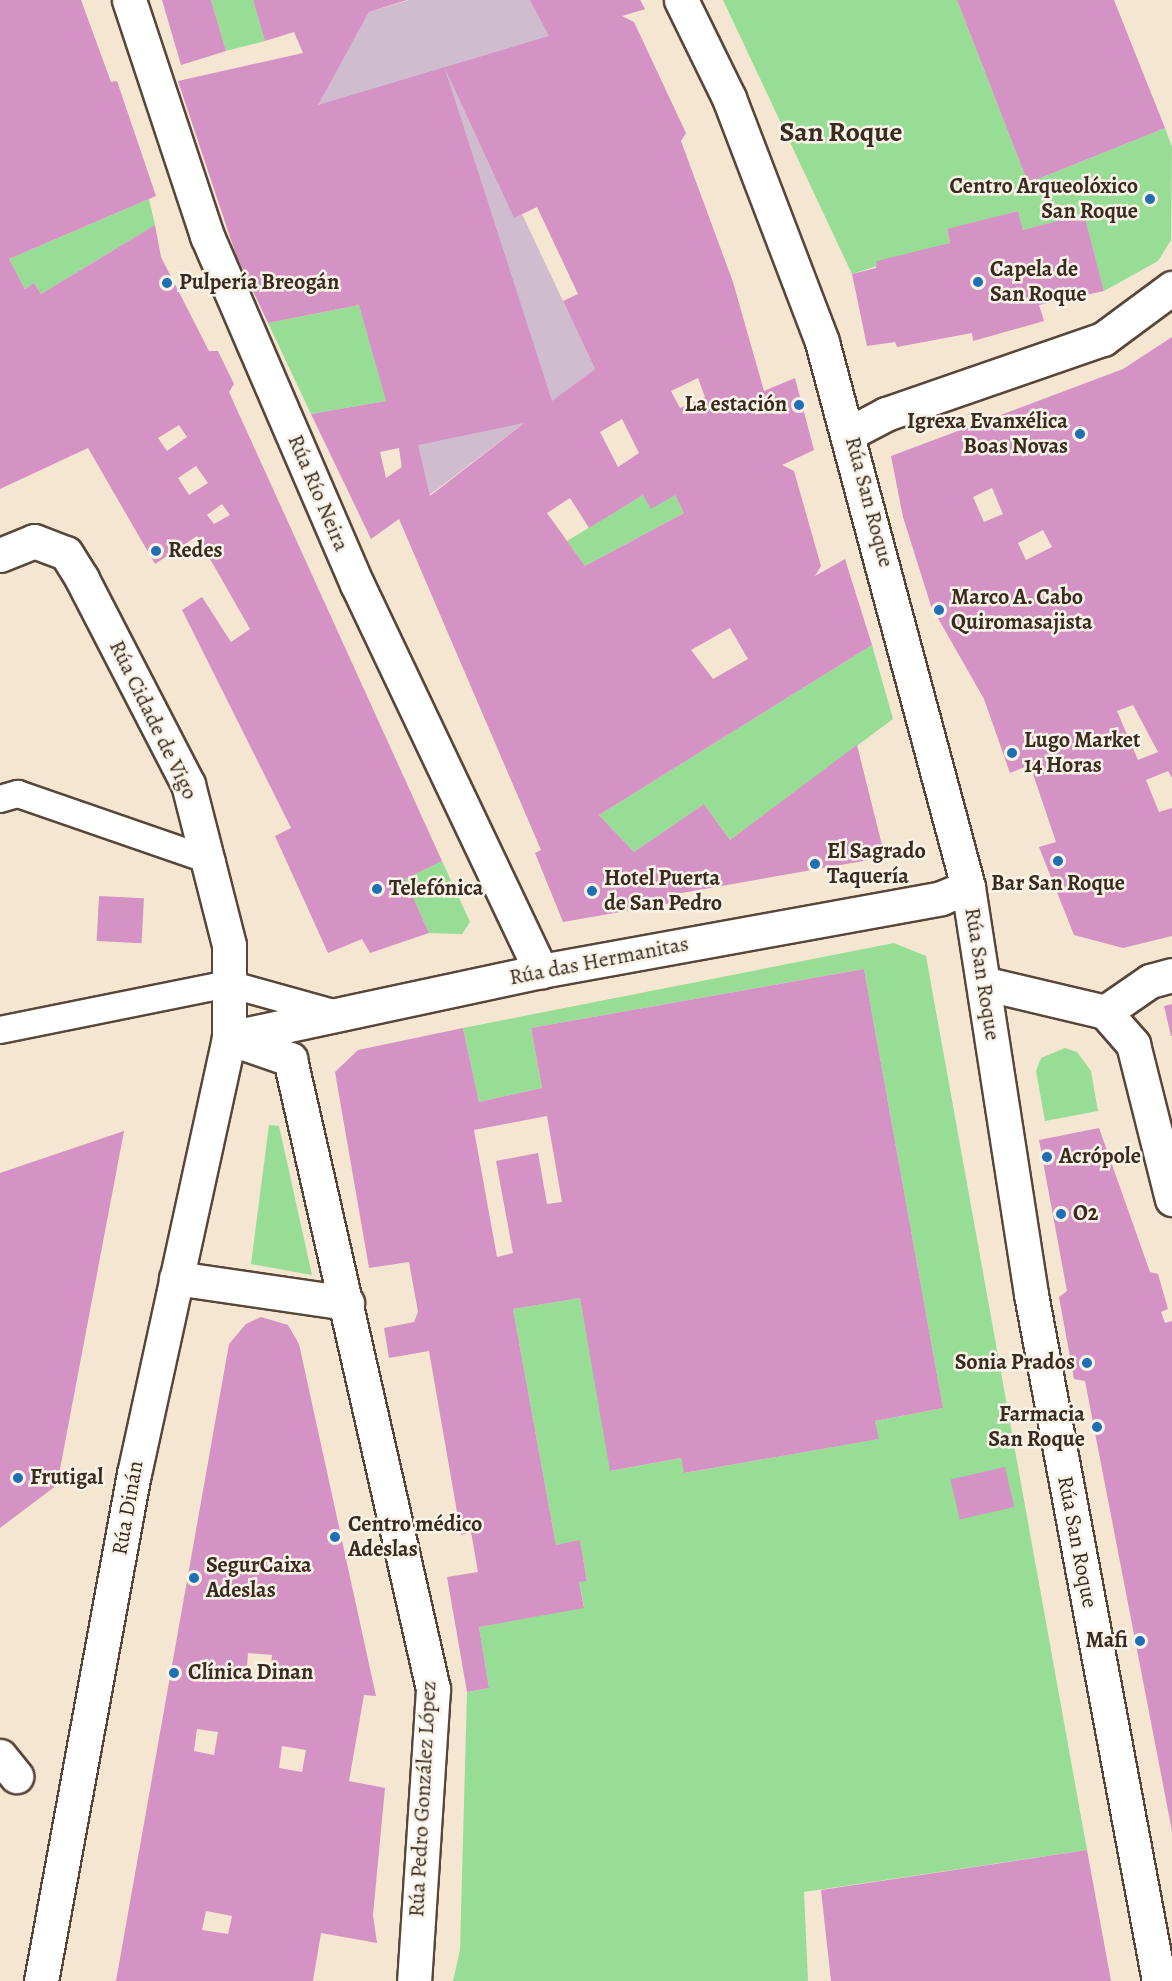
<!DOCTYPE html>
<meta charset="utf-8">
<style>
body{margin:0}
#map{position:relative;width:1172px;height:1981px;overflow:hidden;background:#f5e6d1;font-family:Alegreya,serif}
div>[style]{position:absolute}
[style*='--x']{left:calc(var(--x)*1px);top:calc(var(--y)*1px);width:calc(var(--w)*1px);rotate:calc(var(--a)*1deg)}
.industrial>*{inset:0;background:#cfbdcf}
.green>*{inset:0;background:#97dd96}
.building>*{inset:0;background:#d593c5;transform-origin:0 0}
.roads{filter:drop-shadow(2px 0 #574639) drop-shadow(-2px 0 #574639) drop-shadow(0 2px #574639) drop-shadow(0 -2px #574639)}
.lane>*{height:26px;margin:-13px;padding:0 13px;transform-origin:13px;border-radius:13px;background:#fff}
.street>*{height:33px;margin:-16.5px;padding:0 16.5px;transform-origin:16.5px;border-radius:16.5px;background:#fff}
.secondary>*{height:33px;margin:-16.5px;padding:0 16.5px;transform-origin:16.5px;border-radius:16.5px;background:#fff}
.dots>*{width:16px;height:16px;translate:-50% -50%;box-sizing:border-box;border:3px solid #f7f3e8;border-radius:50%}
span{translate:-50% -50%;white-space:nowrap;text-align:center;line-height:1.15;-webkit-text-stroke:5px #f7f3e8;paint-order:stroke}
.poi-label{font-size:22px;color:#3b2a1e;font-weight:700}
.right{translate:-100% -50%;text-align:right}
.left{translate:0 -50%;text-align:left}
.street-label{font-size:22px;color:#3b2a1e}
.district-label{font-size:28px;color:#3b2a1e;font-weight:700}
</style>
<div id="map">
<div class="industrial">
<i style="clip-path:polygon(409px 0,640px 0,645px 9px,445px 69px,514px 217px,522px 214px,595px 369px,406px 513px,400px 453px,359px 305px,318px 103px,369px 12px)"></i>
</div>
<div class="green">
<i style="clip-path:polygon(211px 0,253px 0,265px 41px,226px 51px)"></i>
<i style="clip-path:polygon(723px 0,957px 0,1028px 183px,1165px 128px,1172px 147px,1171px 240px,1158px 261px,1104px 291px,1084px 215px,1023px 230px,1018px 211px,947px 230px,950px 243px,852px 274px)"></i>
<i style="clip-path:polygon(149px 199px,155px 225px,41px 294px,34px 283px,25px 289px,9px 259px)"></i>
<i style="clip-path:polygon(359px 305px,386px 401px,311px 414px,268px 323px)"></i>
<i style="clip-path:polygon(643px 495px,675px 495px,684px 513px,585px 566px,567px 541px)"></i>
<i style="clip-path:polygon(872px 645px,893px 719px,730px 840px,704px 804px,634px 852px,599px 815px)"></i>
<i style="clip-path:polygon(442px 861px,470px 922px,462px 934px,429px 933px,405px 879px)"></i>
<i style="clip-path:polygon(894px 943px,926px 956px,1087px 1850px,804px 1892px,808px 1981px,453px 1981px,460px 1950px,467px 1692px,489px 1688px,479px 1627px,584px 1607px,579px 1582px,587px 1580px,580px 1541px,556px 1545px,513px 1309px,580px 1298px,611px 1471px,681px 1458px,685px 1473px,878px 1439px,875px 1421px,943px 1408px,864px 969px,531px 1028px,542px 1088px,479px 1102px,463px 1028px)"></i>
<i style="clip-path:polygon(1065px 1048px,1077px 1052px,1091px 1071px,1098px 1111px,1045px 1121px,1036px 1071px,1041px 1058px)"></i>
<i style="clip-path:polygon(269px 1125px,279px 1126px,312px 1275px,251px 1264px)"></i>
</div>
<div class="building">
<i style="clip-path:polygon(evenodd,0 0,81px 0,111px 82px,117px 81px,156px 196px,9px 259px,25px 289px,34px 283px,41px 294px,155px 225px,161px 257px,209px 351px,218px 351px,234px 384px,229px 392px,442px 861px,405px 879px,429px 933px,370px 953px,362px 939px,328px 953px,275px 836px,291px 828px,182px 610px,202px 597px,231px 642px,250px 629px,197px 536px,155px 564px,88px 448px,0 489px,0 0,179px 425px,187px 437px,167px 451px,158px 438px,179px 425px,0 0,196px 466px,208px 483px,189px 495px,178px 478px,196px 466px,0 0,222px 504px,230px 515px,214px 524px,207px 515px,222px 504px)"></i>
<i style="clip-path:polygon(162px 0,211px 0,226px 51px,181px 65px)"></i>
<i style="clip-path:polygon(evenodd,253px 0,407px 0,369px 12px,318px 105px,549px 36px,530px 0,640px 0,645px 9px,622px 16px,634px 22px,686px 133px,681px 141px,733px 282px,764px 391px,795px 378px,814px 450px,782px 465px,794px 471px,821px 566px,815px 576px,845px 559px,872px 645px,599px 815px,634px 852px,704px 804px,730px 840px,857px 745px,882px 845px,869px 860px,676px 894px,683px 901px,563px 922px,535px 853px,541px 850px,399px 519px,371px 539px,311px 414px,386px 401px,359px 305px,268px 323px,236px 255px,178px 81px,303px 53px,294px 32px,265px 41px,253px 0,445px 69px,514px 218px,537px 207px,578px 294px,563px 301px,595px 369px,552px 401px,445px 69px,253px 0,698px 378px,705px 397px,680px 408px,671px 391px,698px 378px,253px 0,622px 419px,639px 453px,618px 467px,600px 432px,622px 419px,253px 0,524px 423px,519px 427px,430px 496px,418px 445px,524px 423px,253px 0,399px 448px,402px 467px,386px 478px,380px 452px,399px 448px,253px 0,643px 495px,651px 509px,675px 495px,684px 513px,585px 566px,547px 513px,570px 498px,589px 528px,643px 495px,253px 0,730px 628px,748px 659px,713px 679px,691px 650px,730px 628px)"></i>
<i style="clip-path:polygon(957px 0,1114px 0,1165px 128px,1028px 183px)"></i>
<i style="clip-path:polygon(1018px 211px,1023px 230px,1084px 214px,1104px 291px,1039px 305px,1044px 321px,973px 341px,972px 333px,897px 347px,895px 342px,867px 346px,852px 274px,876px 268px,877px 261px,950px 243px,947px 229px)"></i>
<i style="clip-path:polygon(evenodd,1172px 337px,1172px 778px,1168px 771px,1146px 780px,1159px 812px,1172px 808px,1172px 936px,1123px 948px,1074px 935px,1039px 847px,1056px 842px,1030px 765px,1010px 773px,984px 699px,931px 606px,903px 517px,891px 456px,1123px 369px,1172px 337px,992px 488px,1003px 514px,984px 522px,973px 497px,992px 488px,1172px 337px,1043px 530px,1052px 547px,1026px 560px,1018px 543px,1043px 530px,1172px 337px,1133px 705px,1158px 752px,1138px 760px,1117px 711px,1133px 705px)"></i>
<i style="left:99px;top:896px;width:45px;height:45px;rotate:3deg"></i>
<i style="clip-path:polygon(evenodd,864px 969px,943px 1408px,875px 1421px,879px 1439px,684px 1473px,681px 1458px,610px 1471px,580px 1298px,513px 1309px,556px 1545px,580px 1540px,587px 1581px,579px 1582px,584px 1608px,479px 1627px,489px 1688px,467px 1692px,447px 1577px,478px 1572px,471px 1532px,461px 1535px,429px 1351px,389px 1358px,384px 1328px,414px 1322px,418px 1312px,409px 1262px,369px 1268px,335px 1072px,358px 1050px,463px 1028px,479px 1102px,542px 1088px,531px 1028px,864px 969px,547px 1116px,562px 1202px,547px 1204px,538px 1153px,496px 1161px,513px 1253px,497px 1257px,474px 1130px,547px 1116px)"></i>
<i style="clip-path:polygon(1172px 1004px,1172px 1036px,1171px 1036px,1164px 1006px)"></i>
<i style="clip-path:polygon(1099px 1128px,1150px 1272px,1158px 1274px,1168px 1309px,1161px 1312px,1165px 1323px,1172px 1321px,1172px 1831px,1085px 1381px,1074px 1379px,1059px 1297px,1067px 1291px,1039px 1140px)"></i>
<i style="clip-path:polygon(124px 1131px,57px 1485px,0 1528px,0 1173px)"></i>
<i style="clip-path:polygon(evenodd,261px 1317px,288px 1325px,299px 1344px,376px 1696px,364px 1695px,349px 1781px,385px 1788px,373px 1915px,377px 1943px,321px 1933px,313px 1981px,116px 1981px,229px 1344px,246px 1324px,261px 1317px,248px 1653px,272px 1655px,270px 1682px,246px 1680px,248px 1653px,261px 1317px,197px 1729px,218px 1732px,214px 1755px,194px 1751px,197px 1729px,261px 1317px,282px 1746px,306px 1750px,302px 1772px,279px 1768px,282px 1746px,261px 1317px,206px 1911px,232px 1916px,228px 1934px,202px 1930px,206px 1911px)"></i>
<i style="left:1005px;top:1467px;width:41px;height:56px;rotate:77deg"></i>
<i style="clip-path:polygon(1087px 1850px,1111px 1981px,831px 1981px,821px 1890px)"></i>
</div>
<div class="roads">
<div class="lane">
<i style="--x:0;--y:799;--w:19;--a:-16"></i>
<i style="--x:18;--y:794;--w:205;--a:19.1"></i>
<i style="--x:0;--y:1030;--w:234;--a:-11.4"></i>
<i style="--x:229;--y:984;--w:112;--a:15.5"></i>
</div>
<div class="street">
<i style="--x:129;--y:0;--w:249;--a:71.7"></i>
<i style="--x:207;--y:236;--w:379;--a:66.7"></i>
<i style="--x:357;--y:584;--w:429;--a:64.6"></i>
<i style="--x:850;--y:433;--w:41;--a:-27.8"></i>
<i style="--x:886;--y:414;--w:230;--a:-19.1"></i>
<i style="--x:1103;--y:339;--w:86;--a:-36.5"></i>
<i style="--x:0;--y:555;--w:37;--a:-22"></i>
<i style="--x:34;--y:541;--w:34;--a:21"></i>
<i style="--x:66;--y:553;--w:31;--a:58"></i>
<i style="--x:82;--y:579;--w:231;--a:62.7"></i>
<i style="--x:188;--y:784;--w:166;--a:75.7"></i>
<i style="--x:229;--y:945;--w:93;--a:90"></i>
<i style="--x:229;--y:1038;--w:445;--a:102.3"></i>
<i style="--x:134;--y:1473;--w:516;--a:100.37"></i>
<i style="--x:987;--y:984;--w:121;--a:13.3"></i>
<i style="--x:1105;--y:1012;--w:43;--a:48.8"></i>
<i style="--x:1133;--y:1044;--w:160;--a:75.9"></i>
<i style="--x:1105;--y:1012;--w:55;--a:-34.6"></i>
<i style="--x:1150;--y:981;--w:23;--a:-15"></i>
<i style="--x:229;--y:1038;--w:65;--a:19"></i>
<i style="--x:290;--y:1059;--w:646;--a:77.21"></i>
<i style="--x:433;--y:1689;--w:293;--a:93.7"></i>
<i style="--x:229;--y:1038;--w:319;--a:-12.1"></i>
<i style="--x:541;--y:971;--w:407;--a:-10.3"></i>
<i style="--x:941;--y:898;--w:29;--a:-22"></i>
<i style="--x:176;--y:1278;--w:173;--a:8.3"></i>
<i style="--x:0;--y:1756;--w:26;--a:51"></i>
</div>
<div class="secondary">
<i style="--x:681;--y:0;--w:109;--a:63.9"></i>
<i style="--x:729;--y:98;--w:261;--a:69.1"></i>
<i style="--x:822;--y:342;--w:564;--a:75"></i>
<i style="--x:968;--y:887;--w:412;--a:81.2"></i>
<i style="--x:1031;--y:1294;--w:699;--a:79.45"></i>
</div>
</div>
<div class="dots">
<i style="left:1150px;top:199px;background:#1f6fb2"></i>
<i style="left:978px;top:282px;background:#1f6fb2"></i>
<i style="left:167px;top:283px;background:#1f6fb2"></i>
<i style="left:799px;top:405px;background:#1f6fb2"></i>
<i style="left:1080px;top:434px;background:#1f6fb2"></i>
<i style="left:156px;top:551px;background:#1f6fb2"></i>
<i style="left:939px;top:610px;background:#1f6fb2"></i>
<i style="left:1012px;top:753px;background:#1f6fb2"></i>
<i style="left:1058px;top:861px;background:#1f6fb2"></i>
<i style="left:815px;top:864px;background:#1f6fb2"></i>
<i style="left:377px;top:889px;background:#1f6fb2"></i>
<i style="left:592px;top:891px;background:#1f6fb2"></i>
<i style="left:1047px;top:1157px;background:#1f6fb2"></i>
<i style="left:1061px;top:1214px;background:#1f6fb2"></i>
<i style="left:1087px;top:1363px;background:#1f6fb2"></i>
<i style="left:1097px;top:1427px;background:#1f6fb2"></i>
<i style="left:18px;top:1478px;background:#1f6fb2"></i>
<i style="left:335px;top:1537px;background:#1f6fb2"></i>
<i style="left:194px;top:1578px;background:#1f6fb2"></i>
<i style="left:1140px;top:1641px;background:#1f6fb2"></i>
<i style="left:174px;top:1673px;background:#1f6fb2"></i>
</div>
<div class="poi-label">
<span class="right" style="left:1138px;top:199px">Centro Arqueolóxico<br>San Roque</span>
<span class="left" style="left:990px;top:282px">Capela de<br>San Roque</span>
<span class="left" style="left:179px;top:283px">Pulpería Breogán</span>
<span class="right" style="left:787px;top:405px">La estación</span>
<span class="right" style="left:1068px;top:434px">Igrexa Evanxélica<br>Boas Novas</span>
<span class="left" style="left:168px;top:551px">Redes</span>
<span class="left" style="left:951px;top:610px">Marco A. Cabo<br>Quiromasajista</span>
<span class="left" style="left:1024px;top:753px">Lugo Market<br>14 Horas</span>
<span class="left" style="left:827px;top:864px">El Sagrado<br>Taquería</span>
<span class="left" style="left:604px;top:891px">Hotel Puerta<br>de San Pedro</span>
<span style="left:1058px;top:884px">Bar San Roque</span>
<span class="left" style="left:389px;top:889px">Telefónica</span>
<span class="left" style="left:1059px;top:1157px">Acrópole</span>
<span class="left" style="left:1073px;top:1214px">O2</span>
<span class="right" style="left:1075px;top:1363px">Sonia Prados</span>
<span class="right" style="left:1085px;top:1427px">Farmacia<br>San Roque</span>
<span class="left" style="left:30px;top:1478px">Frutigal</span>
<span class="left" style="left:348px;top:1537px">Centro médico<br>Adeslas</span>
<span class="left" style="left:206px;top:1578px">SegurCaixa<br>Adeslas</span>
<span class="right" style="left:1128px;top:1641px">Mafi</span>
<span class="left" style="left:188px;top:1673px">Clínica Dinan</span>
</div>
<div class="street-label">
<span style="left:318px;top:493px;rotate:67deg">Rúa Río Neira</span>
<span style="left:869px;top:502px;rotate:75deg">Rúa San Roque</span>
<span style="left:153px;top:720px;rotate:64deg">Rúa Cidade de Vigo</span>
<span style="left:599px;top:961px;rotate:-11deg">Rúa das Hermanitas</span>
<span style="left:982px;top:974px;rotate:81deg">Rúa San Roque</span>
<span style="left:128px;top:1508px;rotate:-80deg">Rúa Dinán</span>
<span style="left:1077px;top:1542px;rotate:79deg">Rúa San Roque</span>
<span style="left:423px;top:1799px;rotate:-87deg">Rúa Pedro González López</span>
</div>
<div class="district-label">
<span style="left:841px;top:132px">San Roque</span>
</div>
</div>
